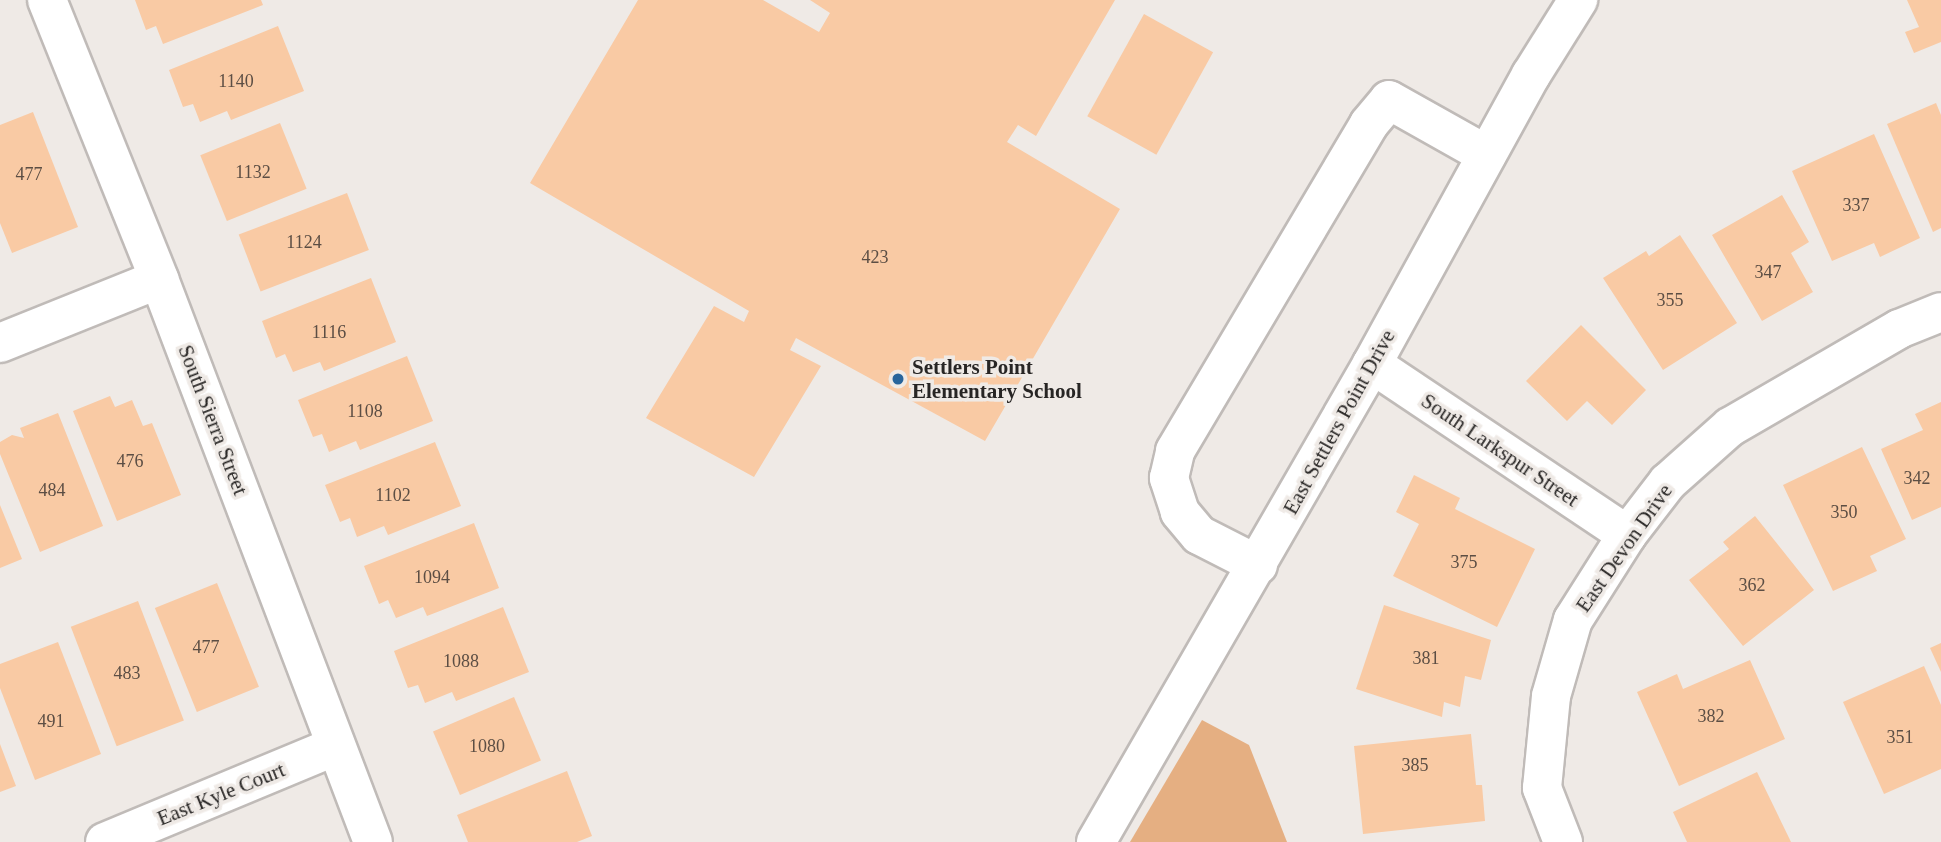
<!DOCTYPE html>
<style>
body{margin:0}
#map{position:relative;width:1941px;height:842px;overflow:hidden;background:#efeae6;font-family:Georgia,serif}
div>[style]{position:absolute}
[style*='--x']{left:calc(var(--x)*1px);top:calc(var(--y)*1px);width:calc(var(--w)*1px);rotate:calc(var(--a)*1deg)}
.green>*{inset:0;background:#e5af82}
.building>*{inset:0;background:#f9caa4;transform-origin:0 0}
.roads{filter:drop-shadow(2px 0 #c0bbb8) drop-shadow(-2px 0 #c0bbb8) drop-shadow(0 2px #c0bbb8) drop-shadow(0 -2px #c0bbb8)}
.minor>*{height:38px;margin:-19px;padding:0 19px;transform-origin:19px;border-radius:19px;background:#fff}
.dots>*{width:19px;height:19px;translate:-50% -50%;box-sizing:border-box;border:4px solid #efeae6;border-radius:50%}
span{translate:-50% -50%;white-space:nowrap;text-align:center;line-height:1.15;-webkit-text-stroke:7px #efeae6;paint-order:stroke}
.number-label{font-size:18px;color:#5c4e44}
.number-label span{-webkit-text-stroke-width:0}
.poi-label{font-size:21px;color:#272524;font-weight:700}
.left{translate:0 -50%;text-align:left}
.street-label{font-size:21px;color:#272524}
</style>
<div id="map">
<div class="green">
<i style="clip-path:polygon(1202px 720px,1249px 745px,1287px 842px,1130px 842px)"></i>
</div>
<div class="building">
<i style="clip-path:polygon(135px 0,261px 0,263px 5px,163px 44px,156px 26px,146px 30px)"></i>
<i style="clip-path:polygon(638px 0,763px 0,819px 32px,830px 13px,810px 0,1115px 0,1036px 136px,1018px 125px,1007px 142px,1120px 209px,985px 441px,796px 338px,790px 350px,821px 366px,754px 477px,646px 418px,714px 306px,744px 322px,749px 311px,530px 183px)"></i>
<i style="clip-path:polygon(1907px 0,1941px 0,1941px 42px,1914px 53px,1905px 32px,1919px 27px)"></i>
<i style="left:1144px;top:14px;width:79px;height:117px;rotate:29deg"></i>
<i style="clip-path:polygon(278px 26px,304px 91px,231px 120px,227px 111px,200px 122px,193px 104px,183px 107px,169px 70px)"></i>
<i style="clip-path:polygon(1936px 103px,1941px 115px,1941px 228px,1933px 232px,1887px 124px)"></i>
<i style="clip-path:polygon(33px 112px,78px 227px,12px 253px,0 223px,0 125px)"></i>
<i style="left:280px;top:123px;width:71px;height:86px;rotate:68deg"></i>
<i style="clip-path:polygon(1874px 134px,1920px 238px,1880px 257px,1874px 243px,1832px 261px,1792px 171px)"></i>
<i style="left:347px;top:193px;width:61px;height:116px;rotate:69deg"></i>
<i style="clip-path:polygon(1782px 195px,1809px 242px,1791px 253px,1813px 292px,1762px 321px,1712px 235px)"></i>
<i style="clip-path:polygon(1680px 235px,1737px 323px,1663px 370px,1603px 278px,1646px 251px,1649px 256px)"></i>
<i style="clip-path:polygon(371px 278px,396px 342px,324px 371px,320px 362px,293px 372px,285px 354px,276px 358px,262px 321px)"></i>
<i style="clip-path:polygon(1581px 325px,1646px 390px,1612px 425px,1587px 401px,1567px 421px,1526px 381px)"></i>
<i style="clip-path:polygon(407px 356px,433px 421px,360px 450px,356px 441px,329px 452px,322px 434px,313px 437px,298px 400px)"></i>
<i style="clip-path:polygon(110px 396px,115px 407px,132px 400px,143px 426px,152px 423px,181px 495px,117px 521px,73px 411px)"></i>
<i style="clip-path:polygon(1941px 402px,1941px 507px,1912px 520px,1881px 449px,1923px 430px,1915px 414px)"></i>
<i style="clip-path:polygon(58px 413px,103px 526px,40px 552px,0 454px,0 442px,12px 435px,24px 438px,20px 428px)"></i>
<i style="clip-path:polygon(435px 442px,461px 506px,388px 535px,384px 526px,357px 537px,350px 518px,340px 522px,325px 485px)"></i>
<i style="clip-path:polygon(1862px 447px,1906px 539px,1870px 556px,1877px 571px,1833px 591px,1783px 485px)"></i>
<i style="clip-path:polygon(1414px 475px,1460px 498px,1455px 509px,1535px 549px,1497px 627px,1393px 576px,1419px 524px,1396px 512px)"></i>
<i style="clip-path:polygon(0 505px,22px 559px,0 568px)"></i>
<i style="clip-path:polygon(1755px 516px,1814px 590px,1743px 646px,1689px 580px,1729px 549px,1723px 542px)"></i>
<i style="clip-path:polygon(474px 523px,499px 588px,427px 616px,423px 607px,396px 618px,388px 600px,379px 604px,364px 566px)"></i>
<i style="left:217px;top:583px;width:112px;height:67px;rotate:68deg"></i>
<i style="left:138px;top:601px;width:128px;height:72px;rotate:69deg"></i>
<i style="clip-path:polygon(1384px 605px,1491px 640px,1481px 680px,1465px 676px,1460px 707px,1444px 702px,1442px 717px,1356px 689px)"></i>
<i style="clip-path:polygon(503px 607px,529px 672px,456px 701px,452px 692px,425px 703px,418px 685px,408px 688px,394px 651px)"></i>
<i style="clip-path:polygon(58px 642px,101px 754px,35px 780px,0 688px,0 664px)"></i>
<i style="clip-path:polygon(1941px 643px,1941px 672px,1930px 648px)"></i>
<i style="clip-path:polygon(1750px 660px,1785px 739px,1679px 786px,1637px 692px,1677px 674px,1683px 689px)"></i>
<i style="clip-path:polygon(1924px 666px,1941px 705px,1941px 769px,1884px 794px,1843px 702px)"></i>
<i style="left:514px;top:697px;width:69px;height:88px;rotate:67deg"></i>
<i style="clip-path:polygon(1471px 734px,1476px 785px,1482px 785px,1485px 821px,1363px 834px,1354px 746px)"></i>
<i style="clip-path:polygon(0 744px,16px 786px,0 792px)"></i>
<i style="clip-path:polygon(567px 771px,592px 836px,577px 842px,468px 842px,457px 815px)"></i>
<i style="clip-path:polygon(1757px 772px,1791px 842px,1687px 842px,1673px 812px)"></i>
</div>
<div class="roads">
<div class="minor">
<i style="--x:47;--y:0;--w:301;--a:68.1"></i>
<i style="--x:159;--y:279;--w:602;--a:69.19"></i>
<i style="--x:0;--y:343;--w:171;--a:-21.9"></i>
<i style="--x:1372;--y:364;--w:307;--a:33.8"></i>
<i style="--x:1258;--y:565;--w:66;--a:-153"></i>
<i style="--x:1199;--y:535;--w:30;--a:-130"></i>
<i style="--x:1180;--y:512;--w:36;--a:-108"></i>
<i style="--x:1169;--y:478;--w:28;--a:-77"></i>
<i style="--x:1175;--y:451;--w:380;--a:-59.3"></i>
<i style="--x:1369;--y:124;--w:31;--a:-50"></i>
<i style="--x:1389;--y:100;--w:112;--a:29.3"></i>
<i style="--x:105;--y:842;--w:250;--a:-22.6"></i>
<i style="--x:1096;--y:842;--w:552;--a:-60"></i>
<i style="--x:1372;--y:364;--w:330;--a:-61.2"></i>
<i style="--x:1531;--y:75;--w:89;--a:-57.9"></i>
<i style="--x:1563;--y:842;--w:58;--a:-111.3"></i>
<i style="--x:1542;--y:788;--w:92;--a:-84.4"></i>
<i style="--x:1551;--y:696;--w:79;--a:-73.9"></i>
<i style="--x:1573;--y:620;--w:101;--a:-57.6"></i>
<i style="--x:1627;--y:535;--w:67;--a:-52.3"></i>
<i style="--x:1668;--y:482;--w:83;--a:-41.6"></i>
<i style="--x:1730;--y:427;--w:195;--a:-30.1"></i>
<i style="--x:1899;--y:329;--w:45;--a:-22"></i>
</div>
</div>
<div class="dots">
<i style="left:898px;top:379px;background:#28659c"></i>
</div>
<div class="number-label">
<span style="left:236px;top:81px">1140</span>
<span style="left:253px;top:172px">1132</span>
<span style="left:29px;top:174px">477</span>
<span style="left:1856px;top:205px">337</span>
<span style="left:304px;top:242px">1124</span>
<span style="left:875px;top:257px">423</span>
<span style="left:1768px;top:272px">347</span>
<span style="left:1670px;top:300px">355</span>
<span style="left:329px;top:332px">1116</span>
<span style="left:365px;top:411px">1108</span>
<span style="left:130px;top:461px">476</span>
<span style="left:1917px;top:478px">342</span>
<span style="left:52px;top:490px">484</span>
<span style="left:393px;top:495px">1102</span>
<span style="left:1844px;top:512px">350</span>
<span style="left:1464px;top:562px">375</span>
<span style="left:432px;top:577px">1094</span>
<span style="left:1752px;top:585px">362</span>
<span style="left:206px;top:647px">477</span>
<span style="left:1426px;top:658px">381</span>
<span style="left:461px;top:661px">1088</span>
<span style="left:127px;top:673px">483</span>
<span style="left:1711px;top:716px">382</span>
<span style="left:51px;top:721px">491</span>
<span style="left:1900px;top:737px">351</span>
<span style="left:487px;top:746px">1080</span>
<span style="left:1415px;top:765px">385</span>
</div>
<div class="poi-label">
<span class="left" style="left:912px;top:379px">Settlers Point<br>Elementary School</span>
</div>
<div class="street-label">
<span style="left:213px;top:420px;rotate:69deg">South Sierra Street</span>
<span style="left:1339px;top:422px;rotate:-61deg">East Settlers Point Drive</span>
<span style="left:1500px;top:450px;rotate:34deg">South Larkspur Street</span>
<span style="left:1624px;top:548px;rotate:-55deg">East Devon Drive</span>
<span style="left:221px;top:794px;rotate:-22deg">East Kyle Court</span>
</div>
</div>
